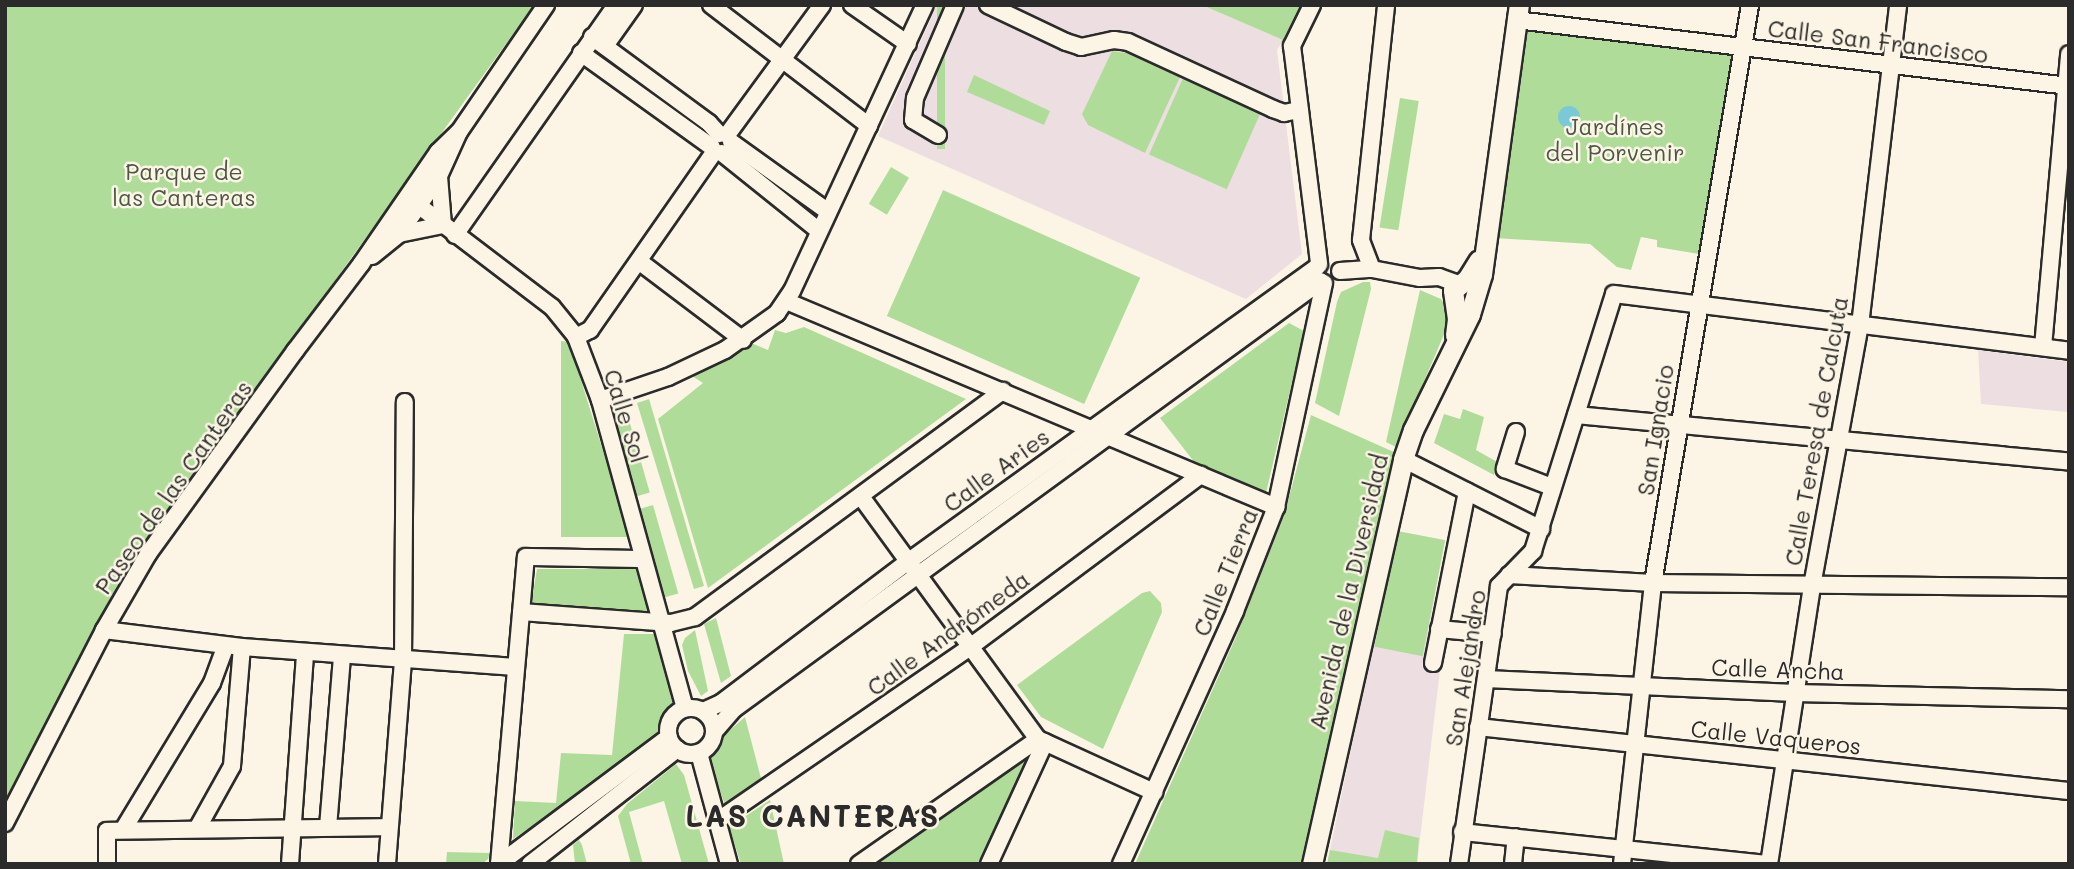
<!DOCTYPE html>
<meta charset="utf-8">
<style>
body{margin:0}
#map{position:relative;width:2074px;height:869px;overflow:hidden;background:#fcf5e5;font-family:Mali,sans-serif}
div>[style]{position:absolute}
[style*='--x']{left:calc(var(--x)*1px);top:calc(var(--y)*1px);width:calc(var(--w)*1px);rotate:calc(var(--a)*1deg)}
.built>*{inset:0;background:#eddfe1}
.green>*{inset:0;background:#b0dc9a;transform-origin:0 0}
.water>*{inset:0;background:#7ac9d7}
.round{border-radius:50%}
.roads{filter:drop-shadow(2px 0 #2b2b2b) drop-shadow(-2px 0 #2b2b2b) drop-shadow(0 2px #2b2b2b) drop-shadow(0 -2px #2b2b2b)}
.minor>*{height:16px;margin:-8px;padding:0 8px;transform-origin:8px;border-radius:8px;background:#fcf5e5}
.minor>.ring{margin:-8px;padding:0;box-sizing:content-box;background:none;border:16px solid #fcf5e5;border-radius:50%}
.major>*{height:19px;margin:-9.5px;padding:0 9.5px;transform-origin:9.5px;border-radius:9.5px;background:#fcf5e5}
span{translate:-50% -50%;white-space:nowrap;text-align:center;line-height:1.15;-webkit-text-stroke:5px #fcf5e5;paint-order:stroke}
.street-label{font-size:23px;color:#2b2b2b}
.park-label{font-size:23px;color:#4c5747}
.district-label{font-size:30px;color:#2b2b2b;font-weight:700;letter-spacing:2px}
.frame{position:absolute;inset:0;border:7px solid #2b2b2b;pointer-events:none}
</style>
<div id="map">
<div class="built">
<i style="clip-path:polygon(937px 5px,1202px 5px,1283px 40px,1277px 50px,1302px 254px,1246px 299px,878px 136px)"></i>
<i style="clip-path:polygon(1978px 350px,2069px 362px,2068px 412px,1981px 404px)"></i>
<i style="clip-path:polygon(1397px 531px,1445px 540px,1422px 667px,1440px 670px,1417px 864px,1327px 864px)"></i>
</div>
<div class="green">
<i style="clip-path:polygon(5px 5px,534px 5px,123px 574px,5px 802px)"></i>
<i style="left:937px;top:5px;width:8px;height:144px"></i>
<i style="clip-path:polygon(1202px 5px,1300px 5px,1283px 40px)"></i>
<i style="clip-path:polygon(1528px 27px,1738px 53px,1699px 254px,1657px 247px,1657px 240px,1641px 237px,1631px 270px,1617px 267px,1590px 244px,1495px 238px)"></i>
<i style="clip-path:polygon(1112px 51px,1139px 55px,1181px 75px,1145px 153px,1088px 125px,1082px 114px)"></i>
<i style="clip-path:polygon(974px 75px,1050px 111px,1044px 125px,967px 92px)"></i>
<i style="left:1184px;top:76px;width:85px;height:86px;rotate:24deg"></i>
<i style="left:1400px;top:98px;width:19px;height:131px;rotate:9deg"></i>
<i style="left:891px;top:167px;width:21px;height:43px;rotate:31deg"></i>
<i style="left:943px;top:190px;width:216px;height:138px;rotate:24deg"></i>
<i style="clip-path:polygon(1363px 282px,1370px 282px,1371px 289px,1339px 416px,1315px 403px,1337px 302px,1341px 292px)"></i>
<i style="clip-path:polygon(1420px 290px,1441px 299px,1446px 306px,1448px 325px,1396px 447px,1386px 442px)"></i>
<i style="clip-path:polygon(1289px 323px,1304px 331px,1266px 493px,1195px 463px,1160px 418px)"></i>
<i style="clip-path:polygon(804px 327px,966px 399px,708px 588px,658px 419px,703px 383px,692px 376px,751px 343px,768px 350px,775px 330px,786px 333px)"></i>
<i style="clip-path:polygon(561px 341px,569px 342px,630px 537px,561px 537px)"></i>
<i style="clip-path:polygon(649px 399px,704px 586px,694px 589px,637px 403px)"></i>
<i style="left:625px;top:406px;width:90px;height:15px;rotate:74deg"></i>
<i style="clip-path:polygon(1463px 409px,1484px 417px,1476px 450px,1499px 463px,1494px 475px,1434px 443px,1444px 414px,1460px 419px)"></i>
<i style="clip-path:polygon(1311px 415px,1396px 453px,1306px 864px,1135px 864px,1236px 637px,1284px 516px)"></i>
<i style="left:653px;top:505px;width:92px;height:15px;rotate:74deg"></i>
<i style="left:1397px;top:531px;width:49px;height:118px;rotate:11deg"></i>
<i style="clip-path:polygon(537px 569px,638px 569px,650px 614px,531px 605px)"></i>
<i style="clip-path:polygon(1150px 591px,1161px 603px,1162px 612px,1103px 749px,1041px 717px,1017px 685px,1142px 593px)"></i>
<i style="clip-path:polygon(716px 618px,731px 676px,721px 683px,704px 624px)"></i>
<i style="clip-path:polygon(695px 630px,708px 691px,701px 696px,688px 671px,682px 645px,685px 638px)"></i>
<i style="clip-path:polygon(624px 634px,656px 634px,674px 698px,662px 732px,623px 765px,513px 839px,515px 801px,556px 803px,561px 753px,612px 755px)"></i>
<i style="clip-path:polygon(745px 717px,762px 782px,726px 808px,706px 751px)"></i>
<i style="clip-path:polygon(1027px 757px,980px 864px,870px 864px,1002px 771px)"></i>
<i style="clip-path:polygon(676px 764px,684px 775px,709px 864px,682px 864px,664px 801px,629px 812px,643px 864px,631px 864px,618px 816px,627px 804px)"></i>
<i style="clip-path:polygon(770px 800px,784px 864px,741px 864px,729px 827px)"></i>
<i style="clip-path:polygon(1385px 830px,1419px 838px,1417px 864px,1327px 864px,1330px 850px,1378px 858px)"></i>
<i style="clip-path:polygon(579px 840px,582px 845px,587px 864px,575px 864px,573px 845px)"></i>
<i style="clip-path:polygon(447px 852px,490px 853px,488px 859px,482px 864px,446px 864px)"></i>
</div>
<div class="water">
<i class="round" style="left:1558px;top:106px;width:22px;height:22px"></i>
</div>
<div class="roads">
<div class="minor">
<i style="--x:711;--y:5;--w:199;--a:37.4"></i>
<i style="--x:852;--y:5;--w:68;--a:34.9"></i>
<i style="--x:988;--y:5;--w:86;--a:25.4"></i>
<i style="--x:1066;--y:42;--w:16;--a:18"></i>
<i style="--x:1081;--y:47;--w:34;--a:-12"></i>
<i style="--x:1114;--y:40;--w:14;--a:8"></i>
<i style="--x:1128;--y:42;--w:160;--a:24.8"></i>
<i style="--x:1273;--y:109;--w:12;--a:20"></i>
<i style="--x:1284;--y:113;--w:16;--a:-11"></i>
<i style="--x:1312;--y:5;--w:46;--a:116"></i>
<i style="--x:1292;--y:46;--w:220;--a:82.9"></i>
<i style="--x:1516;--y:20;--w:557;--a:6.81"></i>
<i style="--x:592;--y:37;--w:145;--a:36.3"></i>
<i style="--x:709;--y:123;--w:15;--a:48"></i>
<i style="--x:605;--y:46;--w:50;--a:-54.7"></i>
<i style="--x:581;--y:53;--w:161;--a:35.7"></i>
<i style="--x:727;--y:135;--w:161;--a:-53.8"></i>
<i style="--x:938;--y:135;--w:29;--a:-149"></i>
<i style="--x:913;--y:120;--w:22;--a:-85"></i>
<i style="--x:915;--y:98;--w:101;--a:-66.7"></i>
<i style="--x:731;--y:142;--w:118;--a:35.7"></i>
<i style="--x:722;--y:153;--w:123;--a:38.7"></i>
<i style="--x:418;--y:205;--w:168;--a:37.3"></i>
<i style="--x:552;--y:307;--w:38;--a:51"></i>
<i style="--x:576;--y:337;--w:67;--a:69.1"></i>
<i style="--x:600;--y:400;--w:320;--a:74.6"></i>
<i style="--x:399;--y:234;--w:70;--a:-55.4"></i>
<i style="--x:439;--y:176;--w:48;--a:-65.6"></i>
<i style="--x:459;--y:132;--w:154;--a:-55.6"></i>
<i style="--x:455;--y:235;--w:281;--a:-55"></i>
<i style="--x:372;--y:256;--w:35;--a:-39"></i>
<i style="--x:399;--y:234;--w:45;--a:-11.6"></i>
<i style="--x:443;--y:225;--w:49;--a:-94.7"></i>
<i style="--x:640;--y:262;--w:129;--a:37.1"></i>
<i style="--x:1372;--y:269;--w:31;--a:-111"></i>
<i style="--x:1361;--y:240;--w:236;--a:-83.9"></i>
<i style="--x:1340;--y:271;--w:32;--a:-4"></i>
<i style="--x:1372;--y:269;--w:49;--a:10.6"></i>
<i style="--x:1420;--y:278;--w:19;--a:-3"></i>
<i style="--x:1439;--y:277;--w:20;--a:20"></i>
<i style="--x:786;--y:301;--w:532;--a:22.8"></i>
<i style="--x:576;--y:337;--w:16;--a:-27"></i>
<i style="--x:590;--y:330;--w:218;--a:-55.1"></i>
<i style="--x:2043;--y:347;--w:294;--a:-84.9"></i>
<i style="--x:600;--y:400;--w:72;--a:-18.7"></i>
<i style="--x:668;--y:377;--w:63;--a:-25.3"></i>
<i style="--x:725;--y:350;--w:64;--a:-35.4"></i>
<i style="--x:777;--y:313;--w:27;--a:-56"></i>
<i style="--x:792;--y:291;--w:315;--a:-65.1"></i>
<i style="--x:1576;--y:415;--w:495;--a:5.4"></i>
<i style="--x:1516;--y:432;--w:39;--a:107"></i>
<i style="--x:1505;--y:469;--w:50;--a:21"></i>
<i style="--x:1403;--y:459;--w:155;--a:26.9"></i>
<i style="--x:862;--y:498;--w:298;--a:53.9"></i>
<i style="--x:1038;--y:739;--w:128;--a:24.6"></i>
<i style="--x:1509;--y:575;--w:144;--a:3.2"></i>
<i style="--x:1653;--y:583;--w:416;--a:0.6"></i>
<i style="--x:521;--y:612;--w:150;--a:4.2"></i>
<i style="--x:671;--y:623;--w:25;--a:-14"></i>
<i style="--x:695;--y:617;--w:382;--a:-36.3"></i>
<i style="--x:1439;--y:629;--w:54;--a:5.3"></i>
<i style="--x:104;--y:630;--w:139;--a:7"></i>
<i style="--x:242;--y:647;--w:274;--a:4.2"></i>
<i style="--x:1433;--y:663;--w:175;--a:-78.8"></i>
<i style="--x:1486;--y:679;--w:309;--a:2.6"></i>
<i style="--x:1795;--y:693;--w:274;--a:1.3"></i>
<i class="ring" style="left:668px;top:708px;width:30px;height:30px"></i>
<i style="--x:703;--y:711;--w:20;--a:-24"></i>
<i style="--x:721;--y:703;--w:236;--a:-37.1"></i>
<i style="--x:909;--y:561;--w:503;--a:-35.78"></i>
<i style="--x:1478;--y:727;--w:594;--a:6.18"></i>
<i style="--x:714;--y:732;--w:30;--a:-49"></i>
<i style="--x:734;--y:709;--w:726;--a:-36.1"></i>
<i style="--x:699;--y:753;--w:115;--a:74.9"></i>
<i style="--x:717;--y:821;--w:307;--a:-34.5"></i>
<i style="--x:970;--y:647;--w:288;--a:-36.7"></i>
<i style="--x:5;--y:823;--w:217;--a:-62.8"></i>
<i style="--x:104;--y:630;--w:88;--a:-59.9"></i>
<i style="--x:148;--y:554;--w:251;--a:-54.1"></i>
<i style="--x:295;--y:351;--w:109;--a:-52.8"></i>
<i style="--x:361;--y:264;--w:136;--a:-55.5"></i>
<i style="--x:438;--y:152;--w:29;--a:-44"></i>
<i style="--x:328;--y:827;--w:172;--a:-85.3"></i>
<i style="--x:197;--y:829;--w:72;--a:-60.9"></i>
<i style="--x:232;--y:766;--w:119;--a:-85.2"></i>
<i style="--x:123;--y:830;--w:172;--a:-58.8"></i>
<i style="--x:212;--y:683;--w:40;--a:-69.8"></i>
<i style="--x:1462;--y:832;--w:308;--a:6"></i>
<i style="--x:107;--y:864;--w:33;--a:-90"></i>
<i style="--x:107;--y:831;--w:282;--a:-0.8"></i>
<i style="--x:290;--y:864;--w:212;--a:-85.9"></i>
<i style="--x:387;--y:864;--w:204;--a:-85.5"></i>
<i style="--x:403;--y:661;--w:259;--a:-89.6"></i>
<i style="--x:499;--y:864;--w:308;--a:-85"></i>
<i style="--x:526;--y:557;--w:117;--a:1"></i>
<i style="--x:499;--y:864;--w:212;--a:-36.8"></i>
<i style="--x:530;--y:864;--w:187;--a:-38"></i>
<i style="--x:859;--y:864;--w:218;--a:-34.9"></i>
<i style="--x:989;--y:864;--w:134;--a:-65.3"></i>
<i style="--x:1121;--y:864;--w:277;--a:-65.7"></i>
<i style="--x:1235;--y:611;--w:112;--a:-68.5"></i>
<i style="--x:1276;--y:507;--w:229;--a:-77.9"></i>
<i style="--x:1459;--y:864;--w:281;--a:-81.8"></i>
<i style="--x:1499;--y:586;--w:49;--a:-45.8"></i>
<i style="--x:1533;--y:551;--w:269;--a:-72.5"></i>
<i style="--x:1614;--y:294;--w:459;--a:7.1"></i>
<i style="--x:1513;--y:864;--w:27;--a:-84"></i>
<i style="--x:1622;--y:864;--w:283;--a:-83.7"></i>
<i style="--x:1653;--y:583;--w:586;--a:-80.47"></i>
<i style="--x:1769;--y:864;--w:281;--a:-81.2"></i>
<i style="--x:1812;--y:586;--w:265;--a:-79.6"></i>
<i style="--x:1860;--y:325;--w:322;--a:-83.2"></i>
</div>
<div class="major">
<i style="--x:1455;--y:335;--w:16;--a:-83"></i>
<i style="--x:1457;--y:319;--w:29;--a:-98"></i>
<i style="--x:1453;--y:290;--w:18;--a:-38"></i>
<i style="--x:1467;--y:279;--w:22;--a:-58"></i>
<i style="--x:1312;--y:864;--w:415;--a:-77.3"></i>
<i style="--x:1403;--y:459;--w:31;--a:-71"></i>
<i style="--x:1413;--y:430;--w:129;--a:-63.8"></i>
<i style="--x:1470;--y:314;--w:42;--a:-73.3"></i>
<i style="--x:1482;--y:274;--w:272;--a:-82.2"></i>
</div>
</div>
<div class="street-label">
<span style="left:1878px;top:41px;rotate:7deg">Calle San Francisco</span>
<span style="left:626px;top:416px;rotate:73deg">Calle Sol</span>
<span style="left:1655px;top:430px;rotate:-81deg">San Ignacio</span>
<span style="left:1816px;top:431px;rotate:-80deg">Calle Teresa de Calcuta</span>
<span style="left:996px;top:470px;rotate:-36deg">Calle Aries</span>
<span style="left:173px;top:487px;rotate:-55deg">Paseo de las Canteras</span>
<span style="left:1225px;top:572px;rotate:-68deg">Calle Tierra</span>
<span style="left:1348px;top:592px;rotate:-77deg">Avenida de la Diversidad</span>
<span style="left:948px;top:633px;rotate:-36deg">Calle Andrómeda</span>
<span style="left:1465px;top:668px;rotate:-81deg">San Alejandro</span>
<span style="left:1778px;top:669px;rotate:2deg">Calle Ancha</span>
<span style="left:1776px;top:737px;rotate:6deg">Calle Vaqueros</span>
</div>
<div class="park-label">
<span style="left:1615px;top:139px">Jardínes<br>del Porvenir</span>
<span style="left:184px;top:184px">Parque de<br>las Canteras</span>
</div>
<div class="district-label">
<span style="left:813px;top:815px">LAS CANTERAS</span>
</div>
<div class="frame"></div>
</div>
